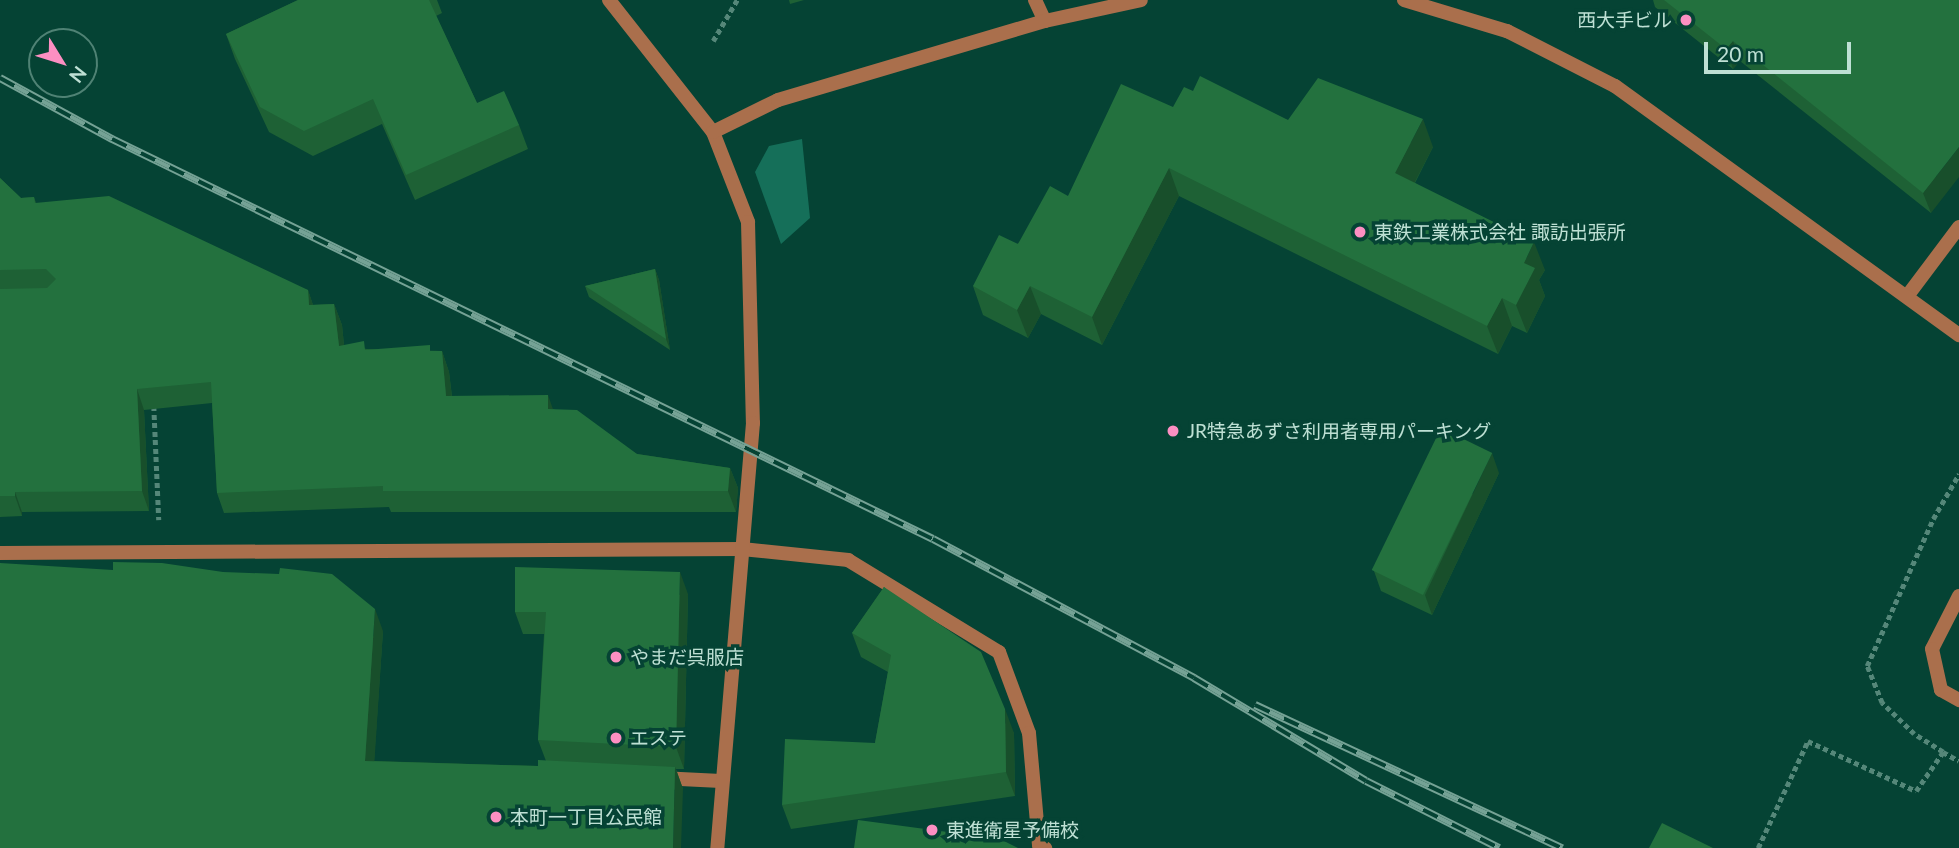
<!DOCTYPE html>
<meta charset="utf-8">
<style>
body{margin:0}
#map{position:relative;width:1959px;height:848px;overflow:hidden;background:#054334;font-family:Lato,"Noto Sans JP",sans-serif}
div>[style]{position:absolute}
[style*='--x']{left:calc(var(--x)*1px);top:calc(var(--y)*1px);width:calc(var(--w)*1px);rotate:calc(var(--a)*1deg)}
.green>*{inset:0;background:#156f59}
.path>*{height:4.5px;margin-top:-2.25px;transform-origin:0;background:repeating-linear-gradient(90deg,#558779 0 5px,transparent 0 8.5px)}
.service>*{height:14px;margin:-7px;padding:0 7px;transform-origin:7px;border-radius:7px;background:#aa6f4c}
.minor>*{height:14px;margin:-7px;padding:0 7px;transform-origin:7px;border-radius:7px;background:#aa6f4c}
.tertiary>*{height:14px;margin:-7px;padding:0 7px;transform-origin:7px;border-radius:7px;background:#aa6f4c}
.rail>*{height:8px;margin-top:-4px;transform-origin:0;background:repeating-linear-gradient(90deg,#054334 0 16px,#75a295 0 32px);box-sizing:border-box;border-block:2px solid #75a295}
.wall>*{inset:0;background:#1e6135}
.shaded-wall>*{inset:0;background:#184f2b}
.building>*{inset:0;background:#23713e;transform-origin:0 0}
.dots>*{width:19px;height:19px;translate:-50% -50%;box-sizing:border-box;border:4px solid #054334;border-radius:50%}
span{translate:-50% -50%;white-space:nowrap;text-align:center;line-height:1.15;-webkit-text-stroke:7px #054334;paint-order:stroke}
.poi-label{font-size:19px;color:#bee0d4}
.right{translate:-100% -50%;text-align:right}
.left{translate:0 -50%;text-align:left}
.north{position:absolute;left:28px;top:28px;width:70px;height:70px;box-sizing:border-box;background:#054334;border:2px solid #4f8274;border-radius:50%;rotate:128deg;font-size:19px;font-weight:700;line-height:28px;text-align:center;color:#bee0d4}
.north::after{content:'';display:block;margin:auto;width:24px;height:32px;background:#fc8fc2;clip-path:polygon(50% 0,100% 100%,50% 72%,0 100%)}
.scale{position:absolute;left:1704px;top:42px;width:147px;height:32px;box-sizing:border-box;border:4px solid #bee0d4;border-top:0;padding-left:9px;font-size:21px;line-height:24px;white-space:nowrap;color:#bee0d4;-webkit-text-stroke:5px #054334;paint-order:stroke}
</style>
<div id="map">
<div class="green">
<i style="clip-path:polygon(802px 139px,810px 218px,781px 244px,755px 172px,769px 146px)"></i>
</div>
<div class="path">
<i style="--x:713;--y:41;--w:48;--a:-59.7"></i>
<i style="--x:154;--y:406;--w:114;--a:87.5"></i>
<i style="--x:1943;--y:752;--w:18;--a:29"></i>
<i style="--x:1758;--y:848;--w:118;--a:-65"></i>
<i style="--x:1808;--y:741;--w:119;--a:24.8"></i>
<i style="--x:1916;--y:791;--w:47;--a:-55.3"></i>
<i style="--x:1943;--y:752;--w:34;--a:-148"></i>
<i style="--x:1914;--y:734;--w:45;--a:-135.9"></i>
<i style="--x:1882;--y:703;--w:40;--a:-112"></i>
<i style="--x:1867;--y:666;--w:161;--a:-65.8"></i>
<i style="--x:1933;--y:519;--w:52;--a:-60"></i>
</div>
<div class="service">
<i style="--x:742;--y:549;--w:107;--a:5.9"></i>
<i style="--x:848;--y:560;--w:177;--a:31.4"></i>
<i style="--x:999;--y:652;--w:86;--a:69.7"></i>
<i style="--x:1029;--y:733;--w:112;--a:84.9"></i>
<i style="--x:1039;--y:845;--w:7;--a:27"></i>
<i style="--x:1959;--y:596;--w:59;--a:117"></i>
<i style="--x:1932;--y:649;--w:42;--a:77.6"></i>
<i style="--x:1941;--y:690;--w:21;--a:29"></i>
</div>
<div class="minor">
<i style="--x:1035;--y:0;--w:23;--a:65"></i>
<i style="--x:1908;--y:295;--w:85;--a:-53.1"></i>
<i style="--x:0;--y:553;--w:742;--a:-0.31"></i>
<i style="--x:660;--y:778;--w:61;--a:2.8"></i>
</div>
<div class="tertiary">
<i style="--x:609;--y:0;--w:168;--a:51.8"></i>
<i style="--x:713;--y:132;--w:97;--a:68.7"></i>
<i style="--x:748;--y:222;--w:201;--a:88.6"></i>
<i style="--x:753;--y:423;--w:427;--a:94.8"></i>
<i style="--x:1404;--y:0;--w:108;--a:16.8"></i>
<i style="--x:1507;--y:31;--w:121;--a:27"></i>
<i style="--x:1615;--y:86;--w:425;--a:35.9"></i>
<i style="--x:713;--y:132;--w:72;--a:-26.2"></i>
<i style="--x:778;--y:100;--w:278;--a:-16.5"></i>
<i style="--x:1045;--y:21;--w:98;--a:-12.3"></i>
</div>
<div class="rail">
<i style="--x:0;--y:78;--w:128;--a:28.6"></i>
<i style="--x:112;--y:139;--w:913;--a:25.98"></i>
<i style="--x:933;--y:539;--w:296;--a:28"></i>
<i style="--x:1194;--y:678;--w:200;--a:30.9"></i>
<i style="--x:1366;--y:781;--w:149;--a:26.7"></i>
<i style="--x:1255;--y:705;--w:339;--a:25"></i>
</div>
<div class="wall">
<i style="clip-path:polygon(298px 0,437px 0,442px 13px,436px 16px,477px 103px,519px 125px,528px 149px,415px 200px,382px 124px,313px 156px,269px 132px,235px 59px,226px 34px)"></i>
<i style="clip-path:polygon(789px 0,804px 0,790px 4px)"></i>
<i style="clip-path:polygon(1653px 0,1959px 0,1931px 213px,1740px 61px,1733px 69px,1655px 7px)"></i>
<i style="clip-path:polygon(1193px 91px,1288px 120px,1433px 147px,1415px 183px,1545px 270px,1539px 280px,1545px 296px,1527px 333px,1512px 326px,1498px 354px,1179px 196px,1102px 345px,1041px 314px,1028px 338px,983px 315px,973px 286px,1068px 196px)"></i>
<i style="clip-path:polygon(0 178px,21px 198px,34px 197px,36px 203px,308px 290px,313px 305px,334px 304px,342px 325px,344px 345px,367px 349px,442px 351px,449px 372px,452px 396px,553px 409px,637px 454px,730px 468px,738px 488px,736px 512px,391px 512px,389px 507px,224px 513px,217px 493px,212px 403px,144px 410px,149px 511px,22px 512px,22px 516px,0 517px)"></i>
<i style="clip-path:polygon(655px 269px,659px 280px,670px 350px,589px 297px,585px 286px)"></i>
<i style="clip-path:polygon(1499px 473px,1432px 615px,1381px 591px,1374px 571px)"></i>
<i style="clip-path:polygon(884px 587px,1014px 733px,1015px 796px,791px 829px,782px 805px,875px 743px,888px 672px,861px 657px,852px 633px)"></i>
<i style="clip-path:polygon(688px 594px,684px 769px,676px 769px,683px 789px,0 848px,383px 631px,374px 761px,538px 766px,546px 761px,538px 740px,544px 634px,523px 634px,515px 612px)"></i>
</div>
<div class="shaded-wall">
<i style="clip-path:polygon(1733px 41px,1740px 61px,1733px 69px,1726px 49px)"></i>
<i style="clip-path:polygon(1423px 119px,1433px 147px,1405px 201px,1395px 173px)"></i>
<i style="clip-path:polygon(1959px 147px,1959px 177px,1931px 213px,1923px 193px)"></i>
<i style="clip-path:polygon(1169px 168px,1179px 196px,1102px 345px,1092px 317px)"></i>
<i style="clip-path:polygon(1534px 242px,1545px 270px,1539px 280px,1545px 296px,1527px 333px,1516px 305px,1524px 263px)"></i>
<i style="clip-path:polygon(655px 269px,659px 280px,670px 350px,666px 339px)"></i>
<i style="clip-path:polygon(1030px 286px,1041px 314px,1028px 338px,1017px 310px)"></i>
<i style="clip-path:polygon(308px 290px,315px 311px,309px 305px)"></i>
<i style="clip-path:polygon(1502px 298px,1512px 326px,1498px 354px,1487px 326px)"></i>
<i style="clip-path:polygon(334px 304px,342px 325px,346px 366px,339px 346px)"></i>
<i style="clip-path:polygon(442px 351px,449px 372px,454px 416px,446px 396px)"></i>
<i style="clip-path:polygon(137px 389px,144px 410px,149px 511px,142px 491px)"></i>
<i style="clip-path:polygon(548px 395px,555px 415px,548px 409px)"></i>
<i style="clip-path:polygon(1492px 453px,1499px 473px,1432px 615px,1425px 595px)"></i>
<i style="clip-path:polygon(730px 468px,738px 488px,736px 512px,728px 491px)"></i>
<i style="clip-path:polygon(15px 492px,22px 512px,22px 516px,15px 496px)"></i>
<i style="clip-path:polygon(680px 572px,688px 594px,684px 769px,676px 747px)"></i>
<i style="clip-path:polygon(375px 609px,383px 631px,373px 783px,365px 761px)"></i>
<i style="clip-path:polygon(1005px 709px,1014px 733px,1015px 796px,1006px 772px)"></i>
<i style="clip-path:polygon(675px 767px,683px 789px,681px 848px,673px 848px)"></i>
</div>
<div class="building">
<i style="clip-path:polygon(298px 0,429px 0,477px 103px,504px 91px,519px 125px,406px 175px,373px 99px,304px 131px,260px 107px,226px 34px)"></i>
<i style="clip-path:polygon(1664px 0,1959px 0,1959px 147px,1923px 193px,1733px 41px,1726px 49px)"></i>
<i style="clip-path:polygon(1200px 76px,1288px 120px,1318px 78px,1423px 119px,1395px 173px,1534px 242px,1524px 263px,1535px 268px,1516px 305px,1502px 298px,1487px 326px,1169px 168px,1092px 317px,1030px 286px,1017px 310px,973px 286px,999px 235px,1018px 244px,1050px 186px,1068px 196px,1121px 84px,1173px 107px,1184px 87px,1193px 91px)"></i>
<i style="clip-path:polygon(0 178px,21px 198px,34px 197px,35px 203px,109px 196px,308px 290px,309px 305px,334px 304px,339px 346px,364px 341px,365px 350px,430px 345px,430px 351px,442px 351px,446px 396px,548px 395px,548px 409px,577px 410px,637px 454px,730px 468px,728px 491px,383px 491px,383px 486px,217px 493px,211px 382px,137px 389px,142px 491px,15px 492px,15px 496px,0 496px,0 289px,47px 288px,56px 279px,46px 269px,0 270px)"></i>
<i style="clip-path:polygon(655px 269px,666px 339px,585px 286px)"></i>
<i style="left:1441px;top:428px;width:57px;height:158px;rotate:26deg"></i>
<i style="clip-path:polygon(113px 562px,162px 563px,223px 572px,279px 574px,280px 568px,332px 574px,375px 609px,365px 761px,538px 766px,538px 760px,675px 767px,673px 848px,0 848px,0 563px,113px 570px)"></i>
<i style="clip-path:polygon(515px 567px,680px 572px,676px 747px,538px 740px,546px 612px,515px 612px)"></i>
<i style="clip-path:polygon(884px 587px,981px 652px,1005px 709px,1006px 772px,782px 805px,785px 739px,875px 743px,891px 655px,852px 633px)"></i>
<i style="clip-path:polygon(858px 820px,1000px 839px,1018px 848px,854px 848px)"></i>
<i style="clip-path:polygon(1662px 823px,1713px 848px,1649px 848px)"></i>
</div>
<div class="dots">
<i style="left:1686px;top:20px;background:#fc8fc2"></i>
<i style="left:1360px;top:232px;background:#fc8fc2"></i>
<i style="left:1173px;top:431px;background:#fc8fc2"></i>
<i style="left:616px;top:657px;background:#fc8fc2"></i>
<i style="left:616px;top:738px;background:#fc8fc2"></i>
<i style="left:496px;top:817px;background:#fc8fc2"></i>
<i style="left:932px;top:830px;background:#fc8fc2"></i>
</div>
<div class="poi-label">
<span class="right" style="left:1672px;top:20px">西大手ビル</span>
<span class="left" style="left:1374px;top:232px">東鉄工業株式会社 諏訪出張所</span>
<span class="left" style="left:1187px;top:431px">JR特急あずさ利用者専用パーキング</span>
<span class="left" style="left:630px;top:657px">やまだ呉服店</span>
<span class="left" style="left:630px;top:738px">エステ</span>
<span class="left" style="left:510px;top:817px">本町一丁目公民館</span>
<span class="left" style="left:946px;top:830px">東進衛星予備校</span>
</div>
<div class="north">N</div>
<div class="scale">20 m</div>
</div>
